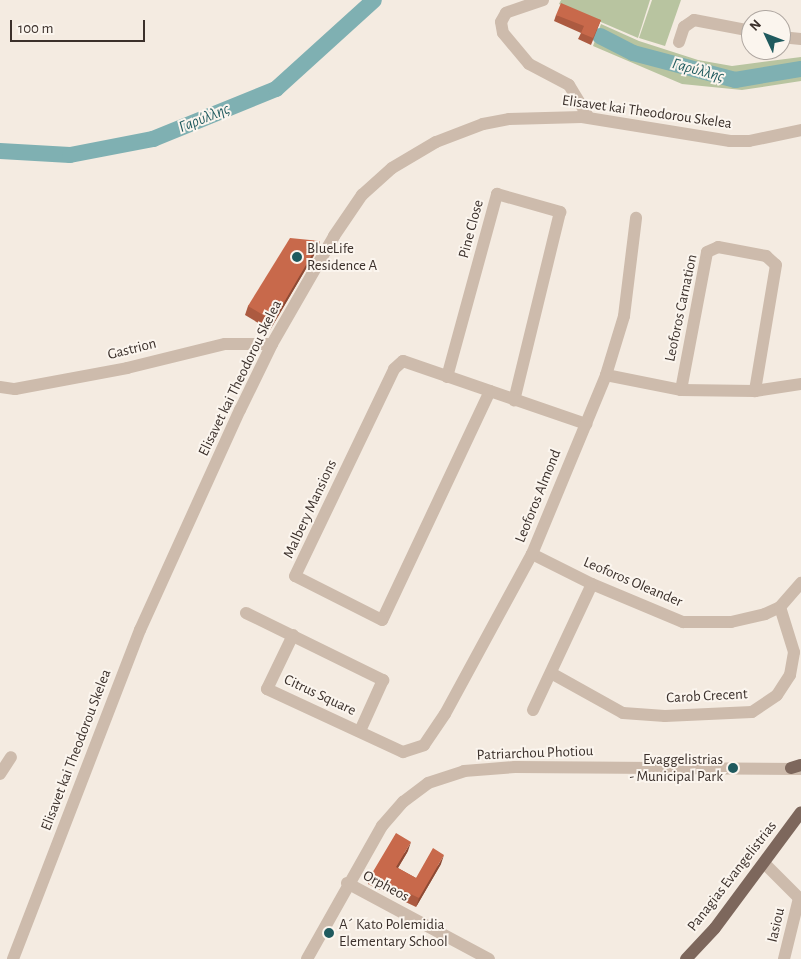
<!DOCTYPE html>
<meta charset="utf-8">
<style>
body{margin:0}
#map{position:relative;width:801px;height:959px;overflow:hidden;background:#f4ebe1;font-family:"Alegreya Sans",sans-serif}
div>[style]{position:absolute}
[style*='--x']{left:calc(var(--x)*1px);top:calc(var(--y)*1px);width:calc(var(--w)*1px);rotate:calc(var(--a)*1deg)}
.green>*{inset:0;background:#b8c4a0}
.river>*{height:16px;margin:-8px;padding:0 8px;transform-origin:8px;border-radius:8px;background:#7fb0b2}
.minor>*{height:12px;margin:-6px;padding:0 6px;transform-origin:6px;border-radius:6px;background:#cdbbac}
.major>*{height:12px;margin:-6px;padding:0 6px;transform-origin:6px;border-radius:6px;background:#7d675c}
.wall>*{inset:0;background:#ac5a40}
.shaded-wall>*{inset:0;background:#8c4a34}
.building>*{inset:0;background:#c8694b}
.dots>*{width:14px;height:14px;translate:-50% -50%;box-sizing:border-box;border:2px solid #fbf5ee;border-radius:50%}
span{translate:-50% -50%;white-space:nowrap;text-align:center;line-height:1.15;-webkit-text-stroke:4px #fbf5ee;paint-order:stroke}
.street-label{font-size:15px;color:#3b302b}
.poi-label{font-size:15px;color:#3b302b}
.left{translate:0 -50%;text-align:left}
.right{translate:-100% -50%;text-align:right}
.water-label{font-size:16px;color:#1f5a5e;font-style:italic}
.north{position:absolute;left:741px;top:10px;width:50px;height:50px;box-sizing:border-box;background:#fbf5ee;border:1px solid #aea6a0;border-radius:50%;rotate:313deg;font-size:14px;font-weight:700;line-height:20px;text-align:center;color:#3b302b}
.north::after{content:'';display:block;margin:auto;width:18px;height:22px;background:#1f5a5e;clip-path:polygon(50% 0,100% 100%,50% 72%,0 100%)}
.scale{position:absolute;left:10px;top:20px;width:135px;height:22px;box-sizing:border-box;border:2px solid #3b302b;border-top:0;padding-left:6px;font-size:15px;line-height:18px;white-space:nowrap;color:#3b302b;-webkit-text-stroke:4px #fbf5ee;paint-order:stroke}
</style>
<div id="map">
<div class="green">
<i style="clip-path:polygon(561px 0,650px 0,638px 38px,559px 4px)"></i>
<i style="clip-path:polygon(652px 0,681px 0,665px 46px,639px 38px)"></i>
<i style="clip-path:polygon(601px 24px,639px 41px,698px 60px,732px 66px,801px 57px,801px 81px,742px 90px,682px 84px,593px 46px)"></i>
</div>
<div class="river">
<i style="--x:600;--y:36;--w:37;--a:27"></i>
<i style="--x:633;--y:53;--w:106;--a:14.8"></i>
<i style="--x:735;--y:80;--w:67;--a:-9.5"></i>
<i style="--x:0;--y:151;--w:70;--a:3.3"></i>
<i style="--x:70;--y:155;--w:85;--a:-10.9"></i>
<i style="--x:153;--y:139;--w:133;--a:-22.1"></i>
<i style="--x:276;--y:89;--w:132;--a:-42.2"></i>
</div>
<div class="minor">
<i style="--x:543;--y:0;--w:39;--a:161"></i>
<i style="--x:506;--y:13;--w:10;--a:119"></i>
<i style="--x:501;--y:22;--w:11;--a:80"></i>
<i style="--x:503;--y:33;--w:40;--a:50"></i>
<i style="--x:529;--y:64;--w:45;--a:27.7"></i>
<i style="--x:569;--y:85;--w:37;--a:59"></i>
<i style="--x:781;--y:37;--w:20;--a:6"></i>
<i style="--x:679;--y:42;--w:16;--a:-72"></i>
<i style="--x:684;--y:27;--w:12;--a:-35"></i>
<i style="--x:694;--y:20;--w:58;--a:10.9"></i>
<i style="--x:606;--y:375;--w:76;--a:11.3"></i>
<i style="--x:681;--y:390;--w:74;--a:0.8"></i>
<i style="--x:755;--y:391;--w:47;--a:-8.7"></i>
<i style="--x:447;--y:377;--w:190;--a:-74.7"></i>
<i style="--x:497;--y:194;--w:66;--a:15.9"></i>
<i style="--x:560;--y:212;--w:194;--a:103.7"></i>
<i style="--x:0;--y:387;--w:15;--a:8"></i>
<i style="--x:15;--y:389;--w:114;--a:-10.6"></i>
<i style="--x:127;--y:368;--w:101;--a:-13.8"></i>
<i style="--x:225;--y:344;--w:47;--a:0"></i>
<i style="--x:681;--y:390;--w:140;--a:-79.3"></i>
<i style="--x:707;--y:252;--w:12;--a:-24"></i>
<i style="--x:718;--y:247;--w:49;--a:10.6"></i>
<i style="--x:766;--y:256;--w:13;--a:42"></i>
<i style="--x:776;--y:265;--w:128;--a:99.5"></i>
<i style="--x:490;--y:391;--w:253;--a:115.2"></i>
<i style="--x:382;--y:620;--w:97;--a:-153.2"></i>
<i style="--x:295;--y:576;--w:229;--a:-64.4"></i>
<i style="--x:394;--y:369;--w:12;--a:-42"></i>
<i style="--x:403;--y:361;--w:194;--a:19"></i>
<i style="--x:532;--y:554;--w:67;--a:26.6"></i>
<i style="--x:592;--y:584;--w:99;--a:22.7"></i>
<i style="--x:683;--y:622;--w:48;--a:0"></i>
<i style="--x:731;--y:622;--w:35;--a:-13"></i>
<i style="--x:765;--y:614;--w:17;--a:-25"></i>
<i style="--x:780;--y:607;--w:32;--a:-49"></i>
<i style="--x:246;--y:613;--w:153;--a:26.1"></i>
<i style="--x:383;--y:680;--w:56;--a:114.3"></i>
<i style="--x:293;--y:635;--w:60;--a:115.7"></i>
<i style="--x:267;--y:689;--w:150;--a:24.9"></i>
<i style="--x:403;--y:752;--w:22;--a:-18"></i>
<i style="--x:424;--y:745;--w:37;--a:-56"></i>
<i style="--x:445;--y:714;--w:182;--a:-61.5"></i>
<i style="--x:532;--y:554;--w:194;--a:-67.5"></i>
<i style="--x:606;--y:375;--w:62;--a:-73"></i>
<i style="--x:624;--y:316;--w:99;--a:-83"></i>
<i style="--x:551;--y:673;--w:82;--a:29.1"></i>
<i style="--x:623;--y:713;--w:42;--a:4.1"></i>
<i style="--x:665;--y:716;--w:87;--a:-2.6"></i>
<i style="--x:752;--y:712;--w:30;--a:-34"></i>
<i style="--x:777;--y:695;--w:24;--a:-57"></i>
<i style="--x:790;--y:675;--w:23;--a:-80"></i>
<i style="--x:794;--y:652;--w:47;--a:-107.3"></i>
<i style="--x:533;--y:710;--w:139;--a:-64.9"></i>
<i style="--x:0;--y:774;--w:20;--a:-57"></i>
<i style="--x:764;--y:863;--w:52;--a:45"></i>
<i style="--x:347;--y:883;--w:161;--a:28.2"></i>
<i style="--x:13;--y:959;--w:353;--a:-68.9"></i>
<i style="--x:140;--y:630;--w:242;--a:-65.6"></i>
<i style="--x:240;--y:410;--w:73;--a:-64.1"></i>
<i style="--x:272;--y:344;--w:125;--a:-60.1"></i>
<i style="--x:334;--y:236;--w:50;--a:-55.7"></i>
<i style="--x:362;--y:195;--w:40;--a:-42"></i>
<i style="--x:392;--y:168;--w:51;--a:-30.6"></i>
<i style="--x:436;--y:142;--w:50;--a:-21"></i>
<i style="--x:483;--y:124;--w:26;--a:-11"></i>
<i style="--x:509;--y:119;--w:73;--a:-1.6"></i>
<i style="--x:582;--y:117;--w:150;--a:9.2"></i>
<i style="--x:730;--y:141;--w:19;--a:0"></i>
<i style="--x:749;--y:141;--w:53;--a:-11.9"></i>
<i style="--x:307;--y:959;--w:153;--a:-60.6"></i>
<i style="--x:382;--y:826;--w:32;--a:-49"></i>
<i style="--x:403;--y:802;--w:31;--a:-37"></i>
<i style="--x:428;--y:783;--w:38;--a:-18"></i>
<i style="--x:464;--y:771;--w:51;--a:-4.5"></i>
<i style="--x:515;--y:767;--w:286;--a:0.4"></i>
<i style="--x:784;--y:959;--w:63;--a:-76.2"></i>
</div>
<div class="major">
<i style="--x:791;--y:768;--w:10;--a:-17"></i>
<i style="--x:686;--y:959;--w:42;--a:-46.9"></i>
<i style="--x:715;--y:928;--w:144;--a:-53.4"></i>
</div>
<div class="wall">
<i style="clip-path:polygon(556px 15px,601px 20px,591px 45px,578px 39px,581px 33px,554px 21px)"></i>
<i style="clip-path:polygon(320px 241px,317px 250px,270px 330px,245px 315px,248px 306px)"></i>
<i style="clip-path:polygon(408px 851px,398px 868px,416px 878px,441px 864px,416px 907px,368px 884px,371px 875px)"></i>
</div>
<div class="shaded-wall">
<i style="clip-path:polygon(320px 241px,317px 250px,270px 330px,273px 321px)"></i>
<i style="clip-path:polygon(411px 842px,408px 851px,393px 876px,396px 867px)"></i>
<i style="clip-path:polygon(444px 855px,441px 864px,416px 907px,419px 898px)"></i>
</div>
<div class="building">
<i style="clip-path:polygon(561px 3px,601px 20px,593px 38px,581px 33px,584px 26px,556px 15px)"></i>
<i style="clip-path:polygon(290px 238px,320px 241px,273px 321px,248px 306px)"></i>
<i style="clip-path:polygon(396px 833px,411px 842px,396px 867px,416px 878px,433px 848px,444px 855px,419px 898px,371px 875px)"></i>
</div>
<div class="dots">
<i style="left:297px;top:257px;background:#1f5a5e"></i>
<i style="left:733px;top:768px;background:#1f5a5e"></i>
<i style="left:329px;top:933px;background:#1f5a5e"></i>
</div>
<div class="street-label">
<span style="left:647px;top:112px;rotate:8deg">Elisavet kai Theodorou Skelea</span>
<span style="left:471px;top:229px;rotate:-75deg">Pine Close</span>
<span style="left:681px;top:308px;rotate:-78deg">Leoforos Carnation</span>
<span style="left:132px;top:349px;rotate:-14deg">Gastrion</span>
<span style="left:240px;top:378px;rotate:-64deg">Elisavet kai Theodorou Skelea</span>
<span style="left:538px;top:496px;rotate:-68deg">Leoforos Almond</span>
<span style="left:310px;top:509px;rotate:-65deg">Malbery Mansions</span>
<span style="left:633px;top:582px;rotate:23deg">Leoforos Oleander</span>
<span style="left:320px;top:695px;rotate:25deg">Citrus Square</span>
<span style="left:707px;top:696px;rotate:-3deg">Carob Crecent</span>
<span style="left:76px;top:750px;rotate:-69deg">Elisavet kai Theodorou Skelea</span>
<span style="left:535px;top:753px;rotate:-2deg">Patriarchou Photiou</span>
<span style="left:732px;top:876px;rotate:-52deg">Panagias Evangelistrias</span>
<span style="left:386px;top:886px;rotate:28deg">Orpheos</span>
<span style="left:776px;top:925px;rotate:-77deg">Iasiou</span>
</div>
<div class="poi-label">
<span class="left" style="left:307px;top:257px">BlueLife<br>Residence A</span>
<span class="right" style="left:723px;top:768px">Evaggelistrias<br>- Municipal Park</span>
<span class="left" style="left:339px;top:933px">A´ Kato Polemidia<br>Elementary School</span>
</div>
<div class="water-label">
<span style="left:698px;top:70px;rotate:15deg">Γαρύλλης</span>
<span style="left:204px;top:118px;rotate:-22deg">Γαρύλλης</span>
</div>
<div class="north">N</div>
<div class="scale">100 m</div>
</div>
